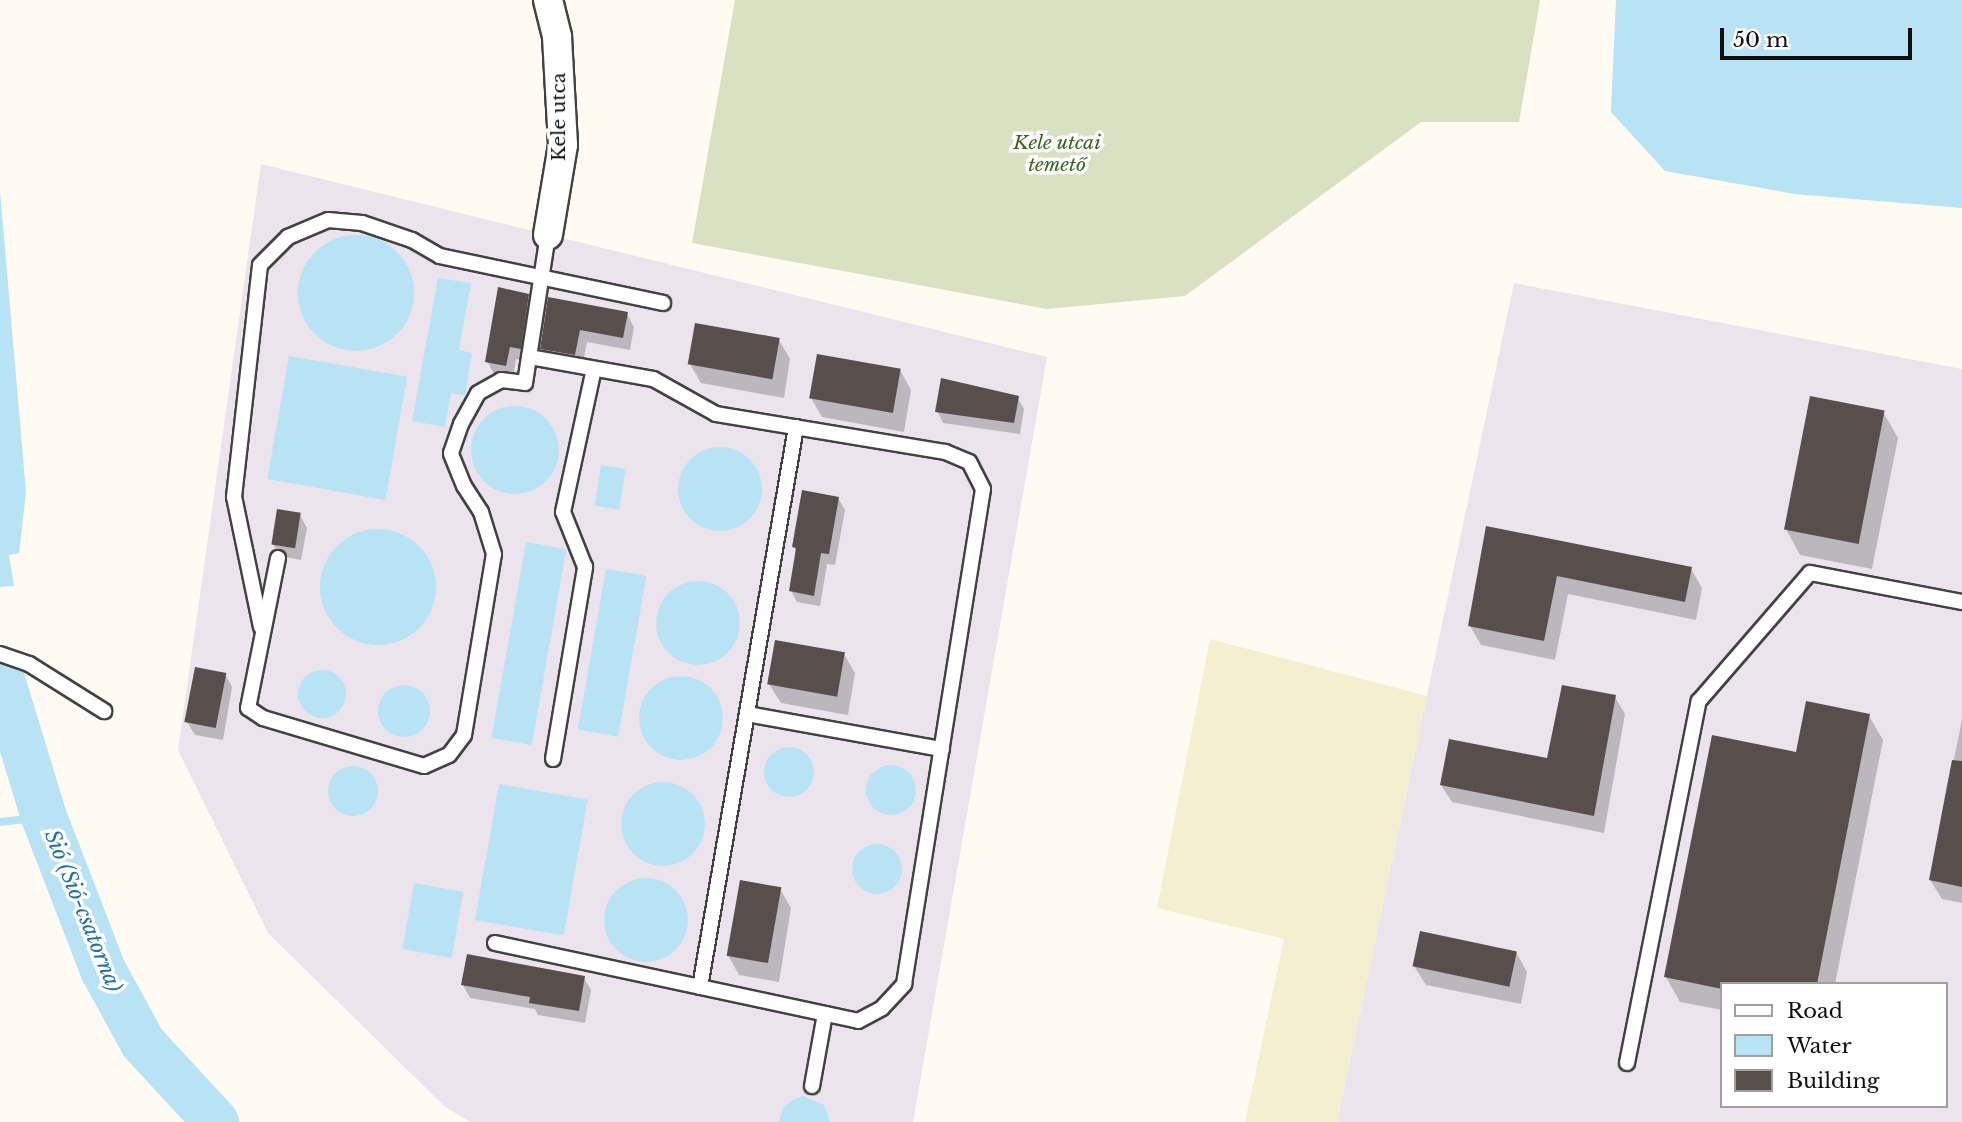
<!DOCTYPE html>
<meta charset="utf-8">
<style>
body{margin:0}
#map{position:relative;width:1962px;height:1122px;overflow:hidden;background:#fffbf2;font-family:"Libre Baskerville",serif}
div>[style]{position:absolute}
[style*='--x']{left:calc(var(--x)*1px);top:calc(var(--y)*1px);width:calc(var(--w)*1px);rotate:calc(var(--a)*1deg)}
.industrial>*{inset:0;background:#ece4ed}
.farmland>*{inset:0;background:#f5efd2}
.cemetery>*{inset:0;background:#dae1c2}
.water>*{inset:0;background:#b7e3f5;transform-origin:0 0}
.round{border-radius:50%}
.shadow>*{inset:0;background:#0003}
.stream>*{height:8px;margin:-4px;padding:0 4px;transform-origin:4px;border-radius:4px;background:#b7e3f5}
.river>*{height:46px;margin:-23px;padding:0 23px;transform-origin:23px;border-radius:23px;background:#b7e3f5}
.building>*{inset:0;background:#584f4c;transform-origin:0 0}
.roads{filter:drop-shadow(2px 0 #424242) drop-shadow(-2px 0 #424242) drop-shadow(0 2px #424242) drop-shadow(0 -2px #424242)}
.service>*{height:14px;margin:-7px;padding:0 7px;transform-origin:7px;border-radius:7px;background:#fff}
.minor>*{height:28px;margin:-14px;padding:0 14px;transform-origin:14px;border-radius:14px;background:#fff}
span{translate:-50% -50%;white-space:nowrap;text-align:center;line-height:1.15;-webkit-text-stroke:7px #fff;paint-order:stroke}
.street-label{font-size:19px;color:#0f0f0f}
.park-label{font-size:19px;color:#346620;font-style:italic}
.water-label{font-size:21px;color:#1a70a0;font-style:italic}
.legend{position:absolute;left:1720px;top:982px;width:228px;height:126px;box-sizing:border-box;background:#fff;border:2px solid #9f9f9f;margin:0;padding:9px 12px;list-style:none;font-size:21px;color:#0f0f0f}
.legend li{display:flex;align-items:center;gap:14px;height:35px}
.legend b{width:35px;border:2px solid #9f9f9f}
.scale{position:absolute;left:1720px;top:28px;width:192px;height:32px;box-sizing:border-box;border:4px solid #0f0f0f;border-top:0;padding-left:9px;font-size:21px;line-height:24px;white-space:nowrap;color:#0f0f0f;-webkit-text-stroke:5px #fff;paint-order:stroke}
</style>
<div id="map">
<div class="industrial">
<i style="clip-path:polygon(261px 164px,1047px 357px,913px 1122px,470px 1122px,444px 1106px,268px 933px,178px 750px)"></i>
<i style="clip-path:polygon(evenodd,1514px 283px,1962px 369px,1962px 1122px,1337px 1122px,1514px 283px,1722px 984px,1946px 984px,1946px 1106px,1722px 1106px,1722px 984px)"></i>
</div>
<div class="farmland">
<i style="clip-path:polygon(1210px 639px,1427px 696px,1337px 1122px,1245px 1122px,1284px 939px,1157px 908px)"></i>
</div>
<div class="cemetery">
<i style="clip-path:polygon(735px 0,1540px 0,1519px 122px,1421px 122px,1185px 296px,1047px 309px,692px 243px)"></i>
</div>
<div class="water">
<i style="clip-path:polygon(1616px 0,1962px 0,1962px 208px,1795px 194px,1665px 171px,1611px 112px)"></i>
<i style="clip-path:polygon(0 191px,26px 492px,19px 553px,9px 555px,14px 586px,0 587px)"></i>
<i class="round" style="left:298px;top:235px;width:116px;height:116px"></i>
<i style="clip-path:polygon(438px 278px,471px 283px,459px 350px,472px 353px,465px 395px,451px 393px,445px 427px,412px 421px)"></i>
<i style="left:289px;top:356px;width:120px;height:125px;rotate:10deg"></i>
<i class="round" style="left:471px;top:406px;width:88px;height:88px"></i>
<i class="round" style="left:678px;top:447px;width:84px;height:84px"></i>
<i style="left:601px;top:465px;width:25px;height:41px;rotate:9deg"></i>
<i class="round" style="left:320px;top:529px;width:116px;height:116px"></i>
<i style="left:526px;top:542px;width:41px;height:199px;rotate:10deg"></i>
<i style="left:606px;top:569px;width:41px;height:163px;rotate:10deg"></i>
<i class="round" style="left:656px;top:581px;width:84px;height:84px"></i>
<i class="round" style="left:298px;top:670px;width:48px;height:48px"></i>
<i class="round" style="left:639px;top:676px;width:84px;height:84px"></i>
<i class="round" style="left:378px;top:685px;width:52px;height:52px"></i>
<i class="round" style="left:764px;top:747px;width:50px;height:50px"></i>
<i class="round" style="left:866px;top:765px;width:50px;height:50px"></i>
<i class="round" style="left:328px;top:766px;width:50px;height:50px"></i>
<i class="round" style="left:621px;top:782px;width:84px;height:84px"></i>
<i style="left:499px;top:784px;width:90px;height:138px;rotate:10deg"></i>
<i class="round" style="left:852px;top:844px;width:50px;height:50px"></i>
<i class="round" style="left:604px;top:878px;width:84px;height:84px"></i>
<i style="left:414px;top:883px;width:50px;height:67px;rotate:10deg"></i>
<i style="clip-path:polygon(803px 1096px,824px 1105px,830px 1122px,779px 1122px,783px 1108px,792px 1100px)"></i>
</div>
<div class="shadow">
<i style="clip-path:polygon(528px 295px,535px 308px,527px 361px,516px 359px,513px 378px,494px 374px,487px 361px)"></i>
<i style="clip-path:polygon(550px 299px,627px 314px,634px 327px,630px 350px,587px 342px,582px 367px,549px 362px,542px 349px)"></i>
<i style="clip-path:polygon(779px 340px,790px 359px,784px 398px,701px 383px,690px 364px)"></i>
<i style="clip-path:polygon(900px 370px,911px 390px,904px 432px,822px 417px,811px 398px)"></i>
<i style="clip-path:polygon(942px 380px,1017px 397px,1024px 409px,1020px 434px,943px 423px,937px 411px)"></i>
<i style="clip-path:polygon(1883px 412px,1898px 438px,1872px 569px,1800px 555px,1786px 529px)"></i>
<i style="clip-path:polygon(838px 498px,845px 510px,835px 565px,827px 564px,820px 606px,797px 602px,791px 591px,797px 553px,794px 547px)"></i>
<i style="clip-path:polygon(300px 515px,307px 528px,301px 560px,280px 556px,273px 544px)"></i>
<i style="clip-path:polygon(1487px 528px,1691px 569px,1702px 588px,1696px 620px,1568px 594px,1555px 660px,1481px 645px,1470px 626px)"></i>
<i style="clip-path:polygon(844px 654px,855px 673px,848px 715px,781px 703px,769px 684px)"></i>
<i style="clip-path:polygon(225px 674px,232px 687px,223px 740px,195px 735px,187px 722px)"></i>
<i style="clip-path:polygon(1615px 697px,1625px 714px,1604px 833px,1452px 802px,1441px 785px,1549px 760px)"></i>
<i style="clip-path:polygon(1869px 716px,1883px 740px,1835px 984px,1722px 984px,1722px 1010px,1680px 1002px,1666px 977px,1797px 754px)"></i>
<i style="clip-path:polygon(1962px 719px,1962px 903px,1942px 899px,1930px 880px)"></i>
<i style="clip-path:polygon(780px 889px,791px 908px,779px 982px,739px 975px,728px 955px)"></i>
<i style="clip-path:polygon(1516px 952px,1527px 972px,1521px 1004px,1426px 985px,1414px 966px)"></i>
<i style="clip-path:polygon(584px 978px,591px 990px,585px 1023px,538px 1015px,535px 1009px,470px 998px,463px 985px)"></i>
</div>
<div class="stream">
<i style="--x:0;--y:822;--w:44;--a:-6.5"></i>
</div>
<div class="river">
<i style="--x:0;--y:673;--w:151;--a:73"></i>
<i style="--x:44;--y:817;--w:164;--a:68.9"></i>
<i style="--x:103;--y:970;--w:83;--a:61.3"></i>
<i style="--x:143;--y:1043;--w:108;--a:47.3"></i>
</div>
<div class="building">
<i style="clip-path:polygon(498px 287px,529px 294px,521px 349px,510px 347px,506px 366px,485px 362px)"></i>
<i style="clip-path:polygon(548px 297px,628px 312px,623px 338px,580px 330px,575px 355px,540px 349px)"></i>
<i style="left:695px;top:323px;width:86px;height:42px;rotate:10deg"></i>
<i style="left:817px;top:354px;width:85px;height:45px;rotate:10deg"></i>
<i style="clip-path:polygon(941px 378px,1019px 396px,1014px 423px,935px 412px)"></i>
<i style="left:1810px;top:396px;width:76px;height:136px;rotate:11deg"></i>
<i style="clip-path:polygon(802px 490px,839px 497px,829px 554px,821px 553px,814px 596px,789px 591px,796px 548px,792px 547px)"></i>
<i style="left:277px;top:509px;width:24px;height:36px;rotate:9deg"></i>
<i style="clip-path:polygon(1486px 526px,1692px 567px,1685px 602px,1557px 576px,1544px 641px,1468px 626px)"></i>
<i style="left:775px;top:640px;width:71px;height:45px;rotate:10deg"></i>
<i style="left:195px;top:667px;width:32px;height:56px;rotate:11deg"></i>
<i style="clip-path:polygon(1562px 685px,1616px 695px,1594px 816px,1440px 785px,1449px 739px,1547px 758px)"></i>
<i style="clip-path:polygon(1806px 701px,1870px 714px,1817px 984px,1722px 984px,1722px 989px,1664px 977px,1712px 735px,1796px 752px)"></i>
<i style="clip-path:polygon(1952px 760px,1962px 761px,1962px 887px,1929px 880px)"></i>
<i style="left:740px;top:880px;width:42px;height:77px;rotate:10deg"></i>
<i style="left:1420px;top:931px;width:99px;height:36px;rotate:12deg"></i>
<i style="clip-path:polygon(467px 954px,585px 976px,579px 1011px,529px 1003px,530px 997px,461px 985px)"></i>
</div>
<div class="roads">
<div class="service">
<i style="--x:278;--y:558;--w:153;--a:101.3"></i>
<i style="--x:248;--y:708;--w:18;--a:34"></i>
<i style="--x:263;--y:718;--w:168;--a:16.6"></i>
<i style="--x:424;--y:766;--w:27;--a:-24"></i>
<i style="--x:449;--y:755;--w:25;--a:-53"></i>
<i style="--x:464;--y:735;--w:183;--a:-80.6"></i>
<i style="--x:494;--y:554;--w:44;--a:-107.2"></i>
<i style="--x:481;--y:512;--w:31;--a:-123"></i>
<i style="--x:464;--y:486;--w:35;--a:-112"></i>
<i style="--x:451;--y:453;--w:31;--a:-71"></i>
<i style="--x:461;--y:424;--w:35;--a:-61"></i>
<i style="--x:478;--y:393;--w:26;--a:-29"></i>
<i style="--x:501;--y:380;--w:24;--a:7"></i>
<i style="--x:525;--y:383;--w:150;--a:-81.2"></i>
<i style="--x:261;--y:627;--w:133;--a:-101.7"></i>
<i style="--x:234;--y:497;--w:233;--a:-83.6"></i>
<i style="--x:260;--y:265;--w:40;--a:-45"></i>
<i style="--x:288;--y:237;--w:43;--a:-23"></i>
<i style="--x:328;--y:220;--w:34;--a:5"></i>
<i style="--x:362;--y:223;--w:53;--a:18.8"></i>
<i style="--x:412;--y:240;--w:32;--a:30"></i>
<i style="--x:440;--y:256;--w:228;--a:11.9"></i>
<i style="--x:0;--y:654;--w:31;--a:19"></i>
<i style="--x:29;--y:664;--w:89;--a:32.1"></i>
<i style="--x:747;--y:714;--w:198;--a:10.2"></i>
<i style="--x:553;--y:759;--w:195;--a:-80.5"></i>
<i style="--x:585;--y:567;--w:59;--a:-111.8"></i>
<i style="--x:563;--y:512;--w:146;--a:-77.8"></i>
<i style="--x:495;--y:943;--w:371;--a:12.1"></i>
<i style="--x:858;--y:1021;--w:27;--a:-28"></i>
<i style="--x:882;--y:1008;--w:33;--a:-47"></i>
<i style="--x:904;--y:984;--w:501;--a:-80.93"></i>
<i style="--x:983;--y:489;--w:30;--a:-117"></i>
<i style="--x:969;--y:462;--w:26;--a:-157"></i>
<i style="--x:945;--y:452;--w:232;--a:-170.6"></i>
<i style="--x:716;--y:414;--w:72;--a:-150.9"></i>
<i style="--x:653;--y:379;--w:126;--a:-169.9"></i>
<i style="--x:700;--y:987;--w:568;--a:-80.27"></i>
<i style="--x:1627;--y:1063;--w:369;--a:-78.8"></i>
<i style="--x:1699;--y:701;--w:169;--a:-49.1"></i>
<i style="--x:1810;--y:573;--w:155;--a:10.8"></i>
<i style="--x:812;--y:1086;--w:73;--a:-79.8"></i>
</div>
<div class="minor">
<i style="--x:548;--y:0;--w:38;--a:76"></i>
<i style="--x:557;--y:37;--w:108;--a:86.8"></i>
<i style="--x:563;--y:145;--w:91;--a:99.5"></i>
</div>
</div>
<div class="street-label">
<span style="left:559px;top:117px;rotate:-90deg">Kele utca</span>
</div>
<div class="park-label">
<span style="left:1057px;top:154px">Kele utcai<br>temető</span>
</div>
<div class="water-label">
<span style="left:83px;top:911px;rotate:68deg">Sió (Sió-csatorna)</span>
</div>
<ul class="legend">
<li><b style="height:9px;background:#fff"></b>Road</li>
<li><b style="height:19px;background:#b7e3f5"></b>Water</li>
<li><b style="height:19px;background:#584f4c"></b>Building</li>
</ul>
<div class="scale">50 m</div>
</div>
